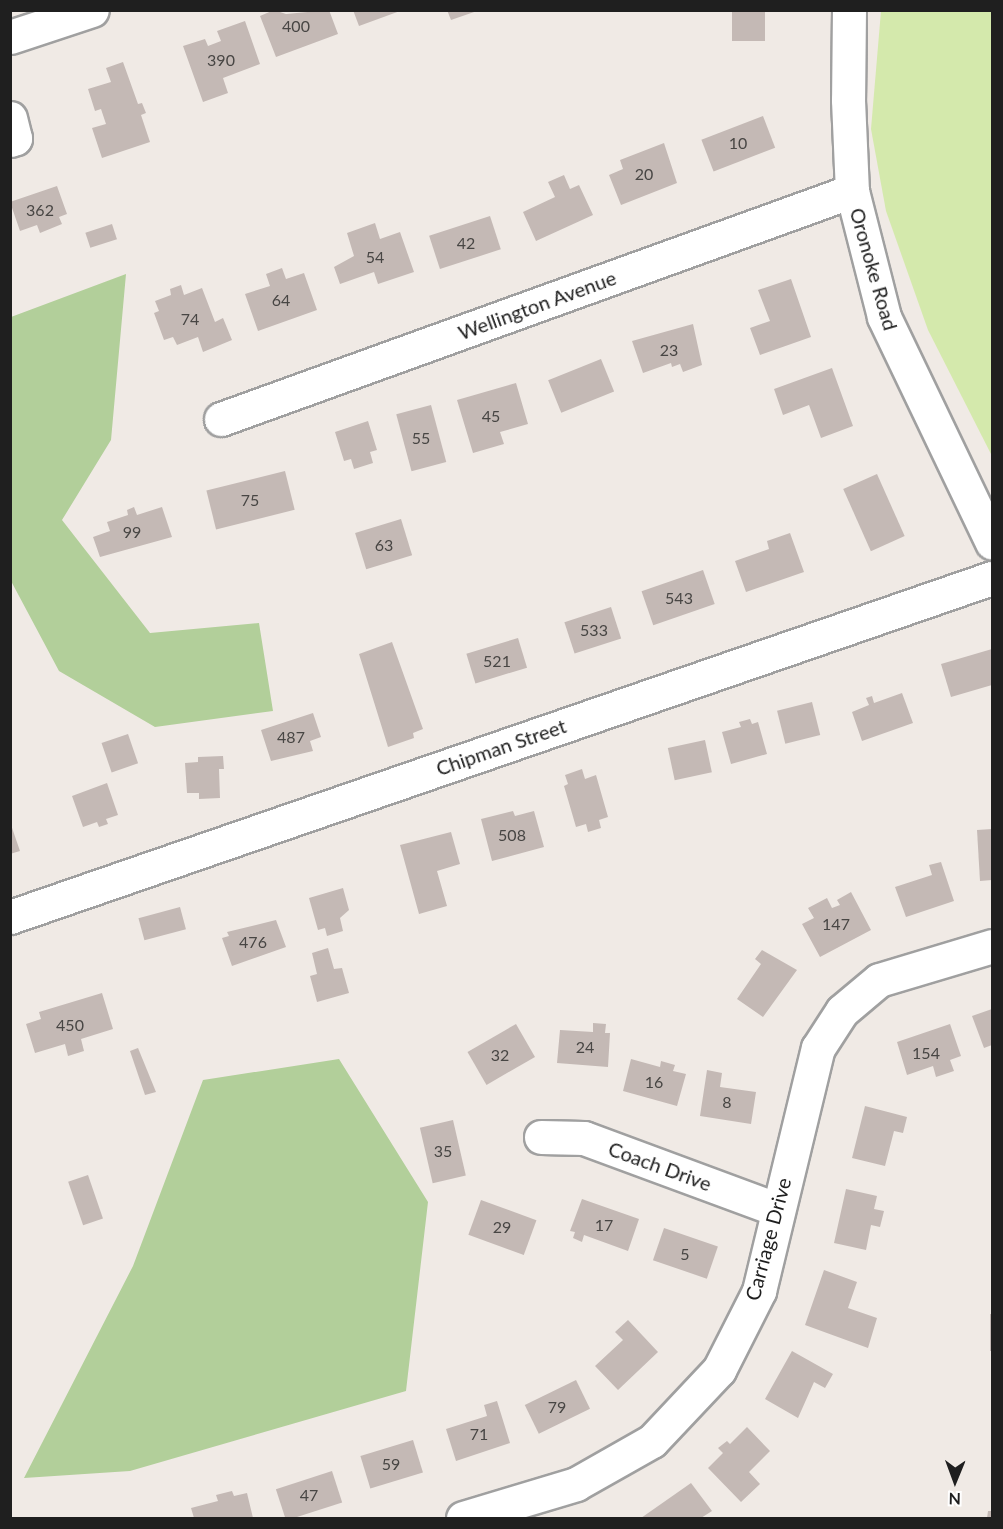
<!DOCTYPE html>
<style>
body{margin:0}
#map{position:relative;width:1003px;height:1529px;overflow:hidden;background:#f0eae5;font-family:Lato,sans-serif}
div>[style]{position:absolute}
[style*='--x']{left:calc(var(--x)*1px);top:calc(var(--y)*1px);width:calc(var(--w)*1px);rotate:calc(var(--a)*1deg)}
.grass>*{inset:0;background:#d4e9ac}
.forest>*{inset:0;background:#b2cf9a}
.building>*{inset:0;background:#c4b9b5;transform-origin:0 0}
.roads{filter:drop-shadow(2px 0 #a0a0a0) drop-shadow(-2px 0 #a0a0a0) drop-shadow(0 2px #a0a0a0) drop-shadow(0 -2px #a0a0a0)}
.minor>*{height:33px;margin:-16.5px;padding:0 16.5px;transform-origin:16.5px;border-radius:16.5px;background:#fff}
span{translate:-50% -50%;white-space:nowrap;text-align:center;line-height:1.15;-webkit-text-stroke:4.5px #fff;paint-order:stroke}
.number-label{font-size:16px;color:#484644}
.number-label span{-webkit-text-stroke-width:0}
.street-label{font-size:20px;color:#1f1f1f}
.frame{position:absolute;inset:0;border:12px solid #1f1f1f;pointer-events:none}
.north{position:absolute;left:925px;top:1451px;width:60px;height:60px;-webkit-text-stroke:4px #fff;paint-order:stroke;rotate:181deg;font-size:16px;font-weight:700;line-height:24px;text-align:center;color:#1f1f1f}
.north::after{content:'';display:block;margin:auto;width:21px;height:27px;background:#1f1f1f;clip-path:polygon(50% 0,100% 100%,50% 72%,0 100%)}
</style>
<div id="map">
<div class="grass">
<i style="clip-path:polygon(881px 11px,992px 11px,992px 456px,928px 330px,886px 211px,871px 129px)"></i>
</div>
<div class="forest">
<i style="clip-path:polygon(126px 274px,111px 440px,62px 520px,150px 633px,259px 623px,273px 711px,155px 727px,59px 671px,11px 581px,11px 317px)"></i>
<i style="clip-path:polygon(339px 1059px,428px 1202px,406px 1391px,130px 1471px,24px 1478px,133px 1266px,203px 1080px)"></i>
</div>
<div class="building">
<i style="clip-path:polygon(274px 10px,286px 14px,329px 10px,338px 34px,276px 57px,260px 16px)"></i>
<i style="clip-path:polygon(353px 10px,400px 10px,400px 11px,359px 26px)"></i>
<i style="clip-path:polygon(447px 10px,477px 10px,477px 11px,451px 20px)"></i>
<i style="left:732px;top:10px;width:33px;height:31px"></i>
<i style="clip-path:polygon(245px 21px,260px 64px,223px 78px,228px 93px,203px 102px,183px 46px,205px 39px,208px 46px,221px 41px,217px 31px)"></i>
<i style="clip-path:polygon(123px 62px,138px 104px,142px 103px,146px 113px,141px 115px,150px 142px,102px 158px,92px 128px,106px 124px,101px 109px,95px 111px,88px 89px,111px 82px,106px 68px)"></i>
<i style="left:763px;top:116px;width:34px;height:66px;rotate:69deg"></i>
<i style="clip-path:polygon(664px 143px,677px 183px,621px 205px,609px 175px,623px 169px,620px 160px)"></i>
<i style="clip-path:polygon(564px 175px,570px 189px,579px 185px,593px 215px,536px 241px,523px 212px,555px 197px,548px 182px)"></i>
<i style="clip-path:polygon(57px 186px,67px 214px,59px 217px,62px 224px,40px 233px,37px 225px,20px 231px,10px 202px)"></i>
<i style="left:490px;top:216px;width:35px;height:64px;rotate:72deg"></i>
<i style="clip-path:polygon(375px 223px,380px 239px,400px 232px,414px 272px,378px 284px,374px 272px,340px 284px,334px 267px,354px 256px,347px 233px)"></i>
<i style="left:112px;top:224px;width:16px;height:28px;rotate:72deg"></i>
<i style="clip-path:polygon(282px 268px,286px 279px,304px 273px,317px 310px,258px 331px,245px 294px,270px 286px,266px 274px)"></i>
<i style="clip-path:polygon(791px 279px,811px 337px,760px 355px,750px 328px,770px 321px,758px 290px)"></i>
<i style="clip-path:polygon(181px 285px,184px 295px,202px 288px,215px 322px,223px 318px,232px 340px,203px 352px,198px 337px,177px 345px,173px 337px,164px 340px,154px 313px,159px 311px,155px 301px,171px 295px,170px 289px)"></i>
<i style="clip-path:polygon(693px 324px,702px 365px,683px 372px,680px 364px,672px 367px,671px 363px,643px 373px,632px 341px)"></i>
<i style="left:601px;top:359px;width:35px;height:57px;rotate:68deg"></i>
<i style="clip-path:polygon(832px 368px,853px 426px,821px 438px,809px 405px,783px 415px,774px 389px)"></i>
<i style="clip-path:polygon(516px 383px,528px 424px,500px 432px,504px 444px,473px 453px,457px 400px)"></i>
<i style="left:431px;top:405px;width:59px;height:36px;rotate:75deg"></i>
<i style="clip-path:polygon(368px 421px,377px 450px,370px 452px,373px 463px,354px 469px,351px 459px,344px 461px,335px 432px)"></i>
<i style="left:285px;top:471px;width:40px;height:81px;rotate:76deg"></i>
<i style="left:877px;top:474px;width:68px;height:37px;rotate:66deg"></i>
<i style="clip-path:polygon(134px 507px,137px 515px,162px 507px,172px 537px,100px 557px,93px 537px,110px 531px,107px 522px,128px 515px,127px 510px)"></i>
<i style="left:401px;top:519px;width:38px;height:48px;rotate:73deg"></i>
<i style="clip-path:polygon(790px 533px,804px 572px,746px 592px,735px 561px,769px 549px,767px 541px)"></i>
<i style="left:703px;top:570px;width:36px;height:65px;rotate:71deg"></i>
<i style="left:611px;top:607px;width:33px;height:49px;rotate:72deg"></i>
<i style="left:518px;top:638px;width:31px;height:54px;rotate:73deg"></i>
<i style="clip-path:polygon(392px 642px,423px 729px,413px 733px,414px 738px,388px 747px,359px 654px)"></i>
<i style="clip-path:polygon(992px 649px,992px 685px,951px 697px,941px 664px)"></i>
<i style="clip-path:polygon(902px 693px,913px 723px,862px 741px,852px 712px,869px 705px,866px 698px,872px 696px,874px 703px)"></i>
<i style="left:812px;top:702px;width:34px;height:36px;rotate:76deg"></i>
<i style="clip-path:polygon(313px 713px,321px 737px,310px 741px,313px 751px,271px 761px,261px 730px)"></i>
<i style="clip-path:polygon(750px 719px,752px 724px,758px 722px,767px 754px,731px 764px,722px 732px,741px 727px,739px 722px)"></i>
<i style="left:128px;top:734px;width:31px;height:28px;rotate:71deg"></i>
<i style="left:705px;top:740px;width:33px;height:38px;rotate:78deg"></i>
<i style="clip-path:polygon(223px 756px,224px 769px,219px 769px,220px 798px,199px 799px,199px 793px,187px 793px,185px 763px,198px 762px,198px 757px)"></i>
<i style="clip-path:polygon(582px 769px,585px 779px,596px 775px,608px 817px,599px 820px,601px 828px,588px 832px,586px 824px,576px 827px,564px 786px,568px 784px,565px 775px)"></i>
<i style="clip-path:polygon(107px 783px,118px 815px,106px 819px,108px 824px,99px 827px,97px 822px,83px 827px,72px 796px)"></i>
<i style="clip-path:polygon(513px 811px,515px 816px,534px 811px,544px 847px,492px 861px,481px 819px)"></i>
<i style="clip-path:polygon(10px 822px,20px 851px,10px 854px)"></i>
<i style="clip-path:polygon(992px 829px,992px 880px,980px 881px,977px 830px)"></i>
<i style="clip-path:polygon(451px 832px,460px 864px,437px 871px,447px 906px,419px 914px,400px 845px)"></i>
<i style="clip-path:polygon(941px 862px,954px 901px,906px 917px,895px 887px,932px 875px,929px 865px)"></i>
<i style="clip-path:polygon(343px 888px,349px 910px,340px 918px,343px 931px,327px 936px,325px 928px,318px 930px,309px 898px)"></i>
<i style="clip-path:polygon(851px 892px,871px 930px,820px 957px,802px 924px,814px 918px,808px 908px,827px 898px,832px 908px,840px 905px,837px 900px)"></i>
<i style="left:180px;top:907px;width:23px;height:43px;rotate:75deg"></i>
<i style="clip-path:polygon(276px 920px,286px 947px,232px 966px,222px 938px,229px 936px,227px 932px)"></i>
<i style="clip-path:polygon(328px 948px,334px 969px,342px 968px,349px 993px,317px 1002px,310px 976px,317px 974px,312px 953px)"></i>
<i style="clip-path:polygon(762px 950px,797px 970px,763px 1017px,737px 999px,761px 964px,755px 959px)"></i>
<i style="clip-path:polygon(102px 993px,113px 1029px,81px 1039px,84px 1051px,68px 1056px,65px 1044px,35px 1053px,26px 1024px,41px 1019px,39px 1012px)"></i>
<i style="clip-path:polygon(992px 1009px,992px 1045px,984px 1048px,972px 1016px)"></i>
<i style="clip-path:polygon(593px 1023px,606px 1024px,605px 1033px,610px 1033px,608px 1067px,557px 1063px,560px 1030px,593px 1032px)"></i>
<i style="left:516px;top:1024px;width:38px;height:56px;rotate:60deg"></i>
<i style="clip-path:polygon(950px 1024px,961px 1056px,950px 1060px,954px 1071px,936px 1077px,933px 1066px,907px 1075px,897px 1042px)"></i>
<i style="clip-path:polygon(138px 1048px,156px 1092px,145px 1095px,130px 1051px)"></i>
<i style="clip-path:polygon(631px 1059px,660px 1067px,661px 1061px,675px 1065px,673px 1071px,686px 1074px,677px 1106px,623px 1091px)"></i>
<i style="clip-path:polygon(707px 1070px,722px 1073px,720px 1087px,756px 1092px,751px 1124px,700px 1116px)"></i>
<i style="clip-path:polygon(865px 1106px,907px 1117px,903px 1133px,894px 1131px,885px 1166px,852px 1158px)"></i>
<i style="left:453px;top:1120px;width:57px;height:34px;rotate:77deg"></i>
<i style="left:88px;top:1175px;width:46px;height:21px;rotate:71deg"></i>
<i style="clip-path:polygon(846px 1189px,877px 1196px,874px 1209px,884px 1211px,880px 1227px,871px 1225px,866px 1250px,834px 1243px)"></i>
<i style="clip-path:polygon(582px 1199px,639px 1219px,628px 1251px,584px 1235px,582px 1242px,573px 1238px,575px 1232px,570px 1231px)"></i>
<i style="left:481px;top:1200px;width:59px;height:37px;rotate:20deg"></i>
<i style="left:664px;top:1228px;width:57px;height:34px;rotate:19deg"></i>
<i style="clip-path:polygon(824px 1270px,857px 1282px,848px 1308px,877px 1318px,868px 1348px,805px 1325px)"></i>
<i style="left:990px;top:1314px;width:2px;height:37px"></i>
<i style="clip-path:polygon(628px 1320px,658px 1352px,618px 1390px,595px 1366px,623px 1340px,615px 1332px)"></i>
<i style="clip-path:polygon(792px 1351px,833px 1374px,825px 1388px,814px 1382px,798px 1418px,765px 1399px)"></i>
<i style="left:576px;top:1380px;width:32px;height:57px;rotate:64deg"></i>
<i style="clip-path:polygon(497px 1401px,510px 1443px,456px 1461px,446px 1429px,487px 1416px,484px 1405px)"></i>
<i style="clip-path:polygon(747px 1427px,770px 1451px,749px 1472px,760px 1484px,741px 1502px,708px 1468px,723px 1453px,718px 1448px,727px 1441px,730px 1444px)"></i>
<i style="left:413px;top:1440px;width:34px;height:55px;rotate:73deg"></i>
<i style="left:332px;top:1471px;width:33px;height:59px;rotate:72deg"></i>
<i style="clip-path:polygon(691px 1483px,712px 1511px,701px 1518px,641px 1518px)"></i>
<i style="clip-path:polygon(232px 1491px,234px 1496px,247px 1493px,253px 1518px,194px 1518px,191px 1508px,218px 1501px,216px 1495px)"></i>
<i style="clip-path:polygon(988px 1511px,992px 1511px,992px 1518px,987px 1518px)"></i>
</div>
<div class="roads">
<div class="minor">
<i style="--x:849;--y:10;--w:90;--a:90.6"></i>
<i style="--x:848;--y:100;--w:91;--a:87.5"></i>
<i style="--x:852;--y:191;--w:130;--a:75.7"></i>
<i style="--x:884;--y:317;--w:250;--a:64.4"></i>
<i style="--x:10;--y:37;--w:86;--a:-18.2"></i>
<i style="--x:10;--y:118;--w:21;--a:76"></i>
<i style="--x:15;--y:138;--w:5;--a:158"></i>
<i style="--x:221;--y:419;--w:671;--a:-19.87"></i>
<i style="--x:10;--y:917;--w:1039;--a:-19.05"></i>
<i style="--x:541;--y:1137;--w:43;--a:1.3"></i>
<i style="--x:584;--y:1138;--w:205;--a:20.3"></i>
<i style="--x:463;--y:1518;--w:118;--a:-16.7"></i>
<i style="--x:576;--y:1484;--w:87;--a:-29.5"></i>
<i style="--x:652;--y:1441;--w:98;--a:-46.7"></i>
<i style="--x:719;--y:1370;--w:89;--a:-63.1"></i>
<i style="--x:759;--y:1291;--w:250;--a:-76.4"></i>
<i style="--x:818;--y:1048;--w:44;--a:-57"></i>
<i style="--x:842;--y:1011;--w:48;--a:-40"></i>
<i style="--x:879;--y:980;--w:118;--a:-16.7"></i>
</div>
</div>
<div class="number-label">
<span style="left:296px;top:26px">400</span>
<span style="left:221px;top:60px">390</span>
<span style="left:738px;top:143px">10</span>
<span style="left:644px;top:174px">20</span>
<span style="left:40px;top:210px">362</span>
<span style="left:466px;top:243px">42</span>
<span style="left:375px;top:257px">54</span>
<span style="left:281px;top:300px">64</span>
<span style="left:190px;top:319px">74</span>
<span style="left:669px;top:350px">23</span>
<span style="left:491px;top:416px">45</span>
<span style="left:421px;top:438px">55</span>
<span style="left:250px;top:500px">75</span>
<span style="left:132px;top:532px">99</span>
<span style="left:384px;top:545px">63</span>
<span style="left:679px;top:598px">543</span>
<span style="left:594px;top:630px">533</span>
<span style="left:497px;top:661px">521</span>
<span style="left:291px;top:737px">487</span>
<span style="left:512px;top:835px">508</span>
<span style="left:836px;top:924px">147</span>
<span style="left:253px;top:942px">476</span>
<span style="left:70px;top:1025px">450</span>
<span style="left:585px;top:1047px">24</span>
<span style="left:926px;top:1053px">154</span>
<span style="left:500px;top:1055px">32</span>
<span style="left:654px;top:1082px">16</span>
<span style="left:727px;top:1102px">8</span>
<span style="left:443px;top:1151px">35</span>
<span style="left:604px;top:1225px">17</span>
<span style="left:502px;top:1227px">29</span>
<span style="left:685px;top:1254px">5</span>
<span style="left:557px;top:1407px">79</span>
<span style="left:479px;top:1434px">71</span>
<span style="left:391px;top:1464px">59</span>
<span style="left:309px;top:1495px">47</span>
</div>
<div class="street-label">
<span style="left:874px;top:269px;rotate:74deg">Oronoke Road</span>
<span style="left:537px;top:305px;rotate:-20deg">Wellington Avenue</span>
<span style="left:501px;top:747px;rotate:-19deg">Chipman Street</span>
<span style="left:660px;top:1166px;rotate:20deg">Coach Drive</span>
<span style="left:768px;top:1239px;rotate:-75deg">Carriage Drive</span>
</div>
<div class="frame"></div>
<div class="north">N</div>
</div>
